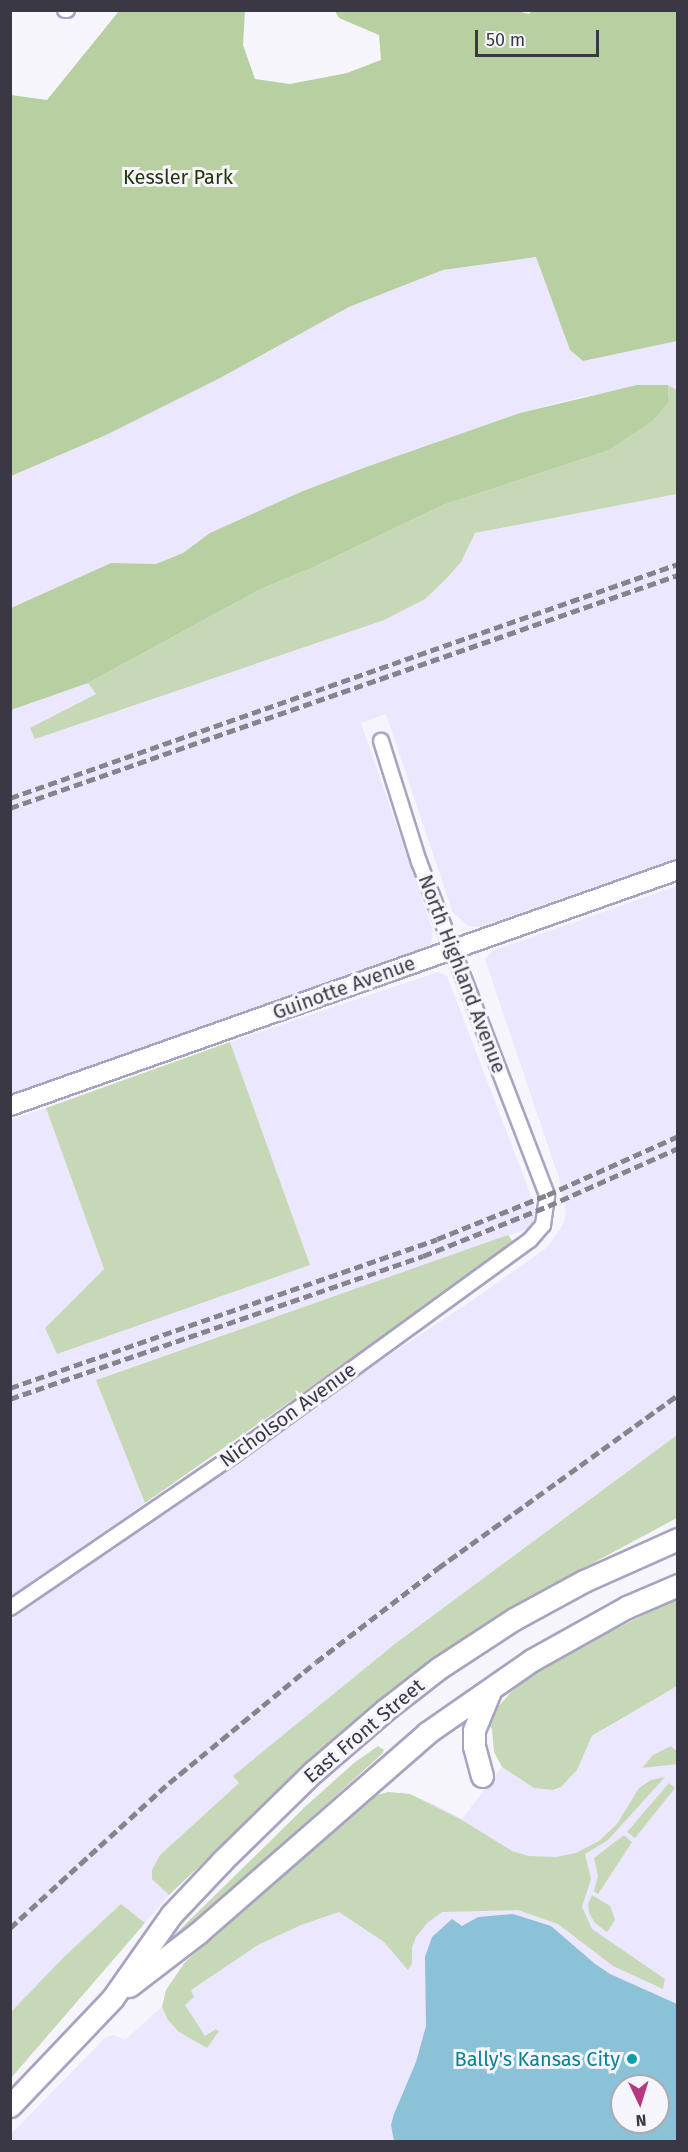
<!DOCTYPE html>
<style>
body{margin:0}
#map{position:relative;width:688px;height:2152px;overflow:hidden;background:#f6f5fb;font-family:"Fira Sans",sans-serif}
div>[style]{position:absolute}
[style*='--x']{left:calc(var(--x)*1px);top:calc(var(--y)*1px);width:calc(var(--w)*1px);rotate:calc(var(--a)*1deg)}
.built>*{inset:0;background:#eae7fe}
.green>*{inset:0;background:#c7d8b6}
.forest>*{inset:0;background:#b8cfa2}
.water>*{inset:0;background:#8bc2d8}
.roads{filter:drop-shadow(2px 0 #a7a3c1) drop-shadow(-2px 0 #a7a3c1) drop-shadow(0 2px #a7a3c1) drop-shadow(0 -2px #a7a3c1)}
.street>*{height:14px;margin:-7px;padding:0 7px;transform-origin:7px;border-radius:7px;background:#fff}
.secondary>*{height:18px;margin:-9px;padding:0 9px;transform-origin:9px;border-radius:9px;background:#fff}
.primary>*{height:21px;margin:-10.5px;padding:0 10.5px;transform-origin:10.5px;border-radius:10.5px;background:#fff}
.rail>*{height:4.5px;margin-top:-2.25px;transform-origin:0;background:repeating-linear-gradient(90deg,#85848d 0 9px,transparent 0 13.5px)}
.dots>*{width:16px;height:16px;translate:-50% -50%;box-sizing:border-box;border:3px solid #f6f5fb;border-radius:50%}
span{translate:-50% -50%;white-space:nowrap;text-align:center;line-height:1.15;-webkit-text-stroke:6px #f6f5fb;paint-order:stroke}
.park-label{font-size:20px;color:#233706}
.street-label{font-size:20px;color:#3a3844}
.culture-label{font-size:20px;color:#0d838f}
.right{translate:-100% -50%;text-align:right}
.frame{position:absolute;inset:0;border:12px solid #3a3844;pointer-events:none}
.north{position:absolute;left:610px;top:2074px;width:60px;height:60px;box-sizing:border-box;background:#f6f5fb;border:2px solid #aba9b2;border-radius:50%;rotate:176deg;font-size:16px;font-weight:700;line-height:24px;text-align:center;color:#3a3844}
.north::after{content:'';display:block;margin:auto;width:21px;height:27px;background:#b83781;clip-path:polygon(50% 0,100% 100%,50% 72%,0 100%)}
.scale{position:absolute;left:475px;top:30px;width:124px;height:27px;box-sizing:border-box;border:3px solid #3a3844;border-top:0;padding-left:8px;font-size:18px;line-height:21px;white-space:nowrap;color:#3a3844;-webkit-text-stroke:4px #f6f5fb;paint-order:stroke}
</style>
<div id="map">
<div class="built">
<i style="clip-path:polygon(536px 257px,570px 350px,583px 361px,677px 341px,677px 390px,668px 385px,584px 396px,520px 413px,304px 491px,210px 533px,183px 553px,156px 564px,111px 563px,11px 608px,10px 476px,106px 435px,220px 378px,349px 307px,443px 270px)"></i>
<i style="clip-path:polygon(677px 494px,677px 858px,480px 927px,469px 926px,453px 913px,386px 714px,361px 723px,433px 931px,431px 944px,424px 950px,11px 1094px,10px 710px,88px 683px,96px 694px,30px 728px,461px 562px,475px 533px)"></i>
<i style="clip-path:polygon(677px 886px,677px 1435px,396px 1643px,234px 1776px,240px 1782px,160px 1855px,165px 1893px,169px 1895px,145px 1923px,121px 1904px,11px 2012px,11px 1620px,370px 1368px,480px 1295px,545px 1249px,554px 1238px,564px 1222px,566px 1211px,559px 1178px,485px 959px,492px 951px)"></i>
<i style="clip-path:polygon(438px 972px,447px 976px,526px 1183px,534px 1206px,535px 1216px,532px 1222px,527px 1229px,97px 1379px,145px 1503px,11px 1596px,10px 1120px,46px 1108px,104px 1269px,45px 1328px,57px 1354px,310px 1265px,230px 1042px)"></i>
<i style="clip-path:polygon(evenodd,677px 1686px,677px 2141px,11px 2142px,11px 2134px,105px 2038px,113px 2035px,125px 2040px,401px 1792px,432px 1803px,462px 1819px,502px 1767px,534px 1788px,553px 1790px,561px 1787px,577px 1770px,592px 1737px,677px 1686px,622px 2086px,658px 2086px,658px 2122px,622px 2122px,622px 2086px)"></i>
</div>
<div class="green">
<i style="clip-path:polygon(668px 385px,677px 390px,677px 494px,475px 533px,461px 562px,446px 579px,425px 599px,384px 620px,35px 739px,30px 728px,96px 694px,88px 683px,261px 589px,314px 567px,443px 505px,607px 451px,669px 402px)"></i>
<i style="clip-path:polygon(230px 1042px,310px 1265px,57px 1354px,45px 1328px,104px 1269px,46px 1108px)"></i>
<i style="clip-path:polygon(508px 1235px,515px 1244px,145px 1503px,96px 1380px)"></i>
<i style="clip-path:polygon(677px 1435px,677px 1518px,533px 1595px,469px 1634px,400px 1683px,316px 1755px,169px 1895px,152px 1879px,152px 1870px,160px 1855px,239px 1783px,233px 1776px,396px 1643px)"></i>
<i style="clip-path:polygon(677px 1598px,677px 1686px,592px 1736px,577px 1770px,561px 1787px,553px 1790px,534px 1788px,502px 1767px,494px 1752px,492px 1729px,485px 1721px,514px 1689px,549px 1663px)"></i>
<i style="clip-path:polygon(378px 1746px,384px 1750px,382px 1754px,159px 1955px,157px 1952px,307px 1805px,354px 1763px)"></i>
<i style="clip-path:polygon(671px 1746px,675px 1750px,677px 1748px,677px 1764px,642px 1768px,653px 1755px)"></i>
<i style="clip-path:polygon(665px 1777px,608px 1840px,585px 1854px,591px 1879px,582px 1907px,592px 1929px,665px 1979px,663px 1989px,613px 1966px,558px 1924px,518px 1910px,442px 1912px,427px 1923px,416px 1937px,412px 1947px,412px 1963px,408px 1970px,384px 1942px,339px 1912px,301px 1925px,258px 1945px,191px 1990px,194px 1997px,185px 2005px,205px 2036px,216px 2029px,219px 2031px,207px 2048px,179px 2032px,168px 2020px,162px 2007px,166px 1990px,185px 1962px,370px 1797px,388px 1792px,410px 1794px,462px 1820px,512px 1851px,528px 1856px,556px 1857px,576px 1853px,599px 1841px,617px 1824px,639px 1788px,651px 1780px)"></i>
<i style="clip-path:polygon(669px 1783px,675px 1788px,635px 1838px,627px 1832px)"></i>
<i style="clip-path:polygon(624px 1835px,632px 1842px,598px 1894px,594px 1891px,598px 1876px,594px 1858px)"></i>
<i style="clip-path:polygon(592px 1895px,610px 1906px,615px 1920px,607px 1932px,595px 1923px,589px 1913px,588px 1904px)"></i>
<i style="clip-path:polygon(121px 1904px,145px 1923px,11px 2078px,11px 2012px,64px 1957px)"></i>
</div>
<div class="forest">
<i style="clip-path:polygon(512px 10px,529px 14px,533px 10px,677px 11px,677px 341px,583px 361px,570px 350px,536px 257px,443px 270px,349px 307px,220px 378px,106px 435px,11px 476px,11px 95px,47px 100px,119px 11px,245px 11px,243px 45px,255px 79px,290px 84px,347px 73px,381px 60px,379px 35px,339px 18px,335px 11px)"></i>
<i style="clip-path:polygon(637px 385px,668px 385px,669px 402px,652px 421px,607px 451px,443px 505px,314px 567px,261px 589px,88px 683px,11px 710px,11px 608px,111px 563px,156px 564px,183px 553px,210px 533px,303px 491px,369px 466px,520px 413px)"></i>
</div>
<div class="water">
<i style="clip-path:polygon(evenodd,513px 1914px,551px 1926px,594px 1963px,610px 1974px,677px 2004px,677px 2141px,394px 2141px,391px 2125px,394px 2114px,416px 2062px,426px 2026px,425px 1957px,432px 1937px,452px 1919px,462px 1926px,478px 1917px,513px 1914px,622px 2086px,658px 2086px,658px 2122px,622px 2122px,622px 2086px)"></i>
</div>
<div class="roads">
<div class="street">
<i style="--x:65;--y:10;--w:2;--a:0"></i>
<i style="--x:10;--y:1608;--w:271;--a:-34.3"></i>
<i style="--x:234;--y:1455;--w:366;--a:-36"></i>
<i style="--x:530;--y:1240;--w:20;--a:-49"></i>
<i style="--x:543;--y:1225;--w:30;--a:-82"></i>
<i style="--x:547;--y:1195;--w:357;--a:-111"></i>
<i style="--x:419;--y:862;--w:127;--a:-107.4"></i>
</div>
<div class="secondary">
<i style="--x:10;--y:1106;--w:708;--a:-19.46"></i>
</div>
<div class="primary">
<i style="--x:482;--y:1776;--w:31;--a:-105"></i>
<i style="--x:474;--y:1746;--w:16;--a:-90"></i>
<i style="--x:474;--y:1730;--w:42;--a:-67.7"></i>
<i style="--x:129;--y:1986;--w:87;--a:-37.5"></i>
<i style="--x:198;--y:1933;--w:304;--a:-41.1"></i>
<i style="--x:427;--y:1733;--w:128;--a:-34.8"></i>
<i style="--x:532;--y:1660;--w:109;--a:-29.2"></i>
<i style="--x:627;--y:1607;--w:56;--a:-23.3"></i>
<i style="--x:10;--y:2106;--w:148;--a:-46.4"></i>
<i style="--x:112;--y:1999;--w:103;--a:-54.9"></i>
<i style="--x:171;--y:1915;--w:74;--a:-46.6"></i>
<i style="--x:222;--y:1861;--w:127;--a:-44.4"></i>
<i style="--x:313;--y:1772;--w:95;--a:-40.7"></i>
<i style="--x:385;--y:1710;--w:68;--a:-37.9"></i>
<i style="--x:439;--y:1668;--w:90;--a:-33.2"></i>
<i style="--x:514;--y:1619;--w:80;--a:-28.5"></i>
<i style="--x:584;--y:1581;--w:103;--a:-24.1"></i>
</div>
</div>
<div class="rail">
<i style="--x:10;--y:798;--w:708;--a:-19.31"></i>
<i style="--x:10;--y:808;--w:707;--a:-19.23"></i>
<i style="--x:10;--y:1388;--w:452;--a:-19.2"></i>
<i style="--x:437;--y:1239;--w:118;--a:-21.8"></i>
<i style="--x:547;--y:1195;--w:144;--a:-24.2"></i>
<i style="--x:10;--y:1399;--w:437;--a:-19.1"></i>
<i style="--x:423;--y:1256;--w:135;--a:-21.8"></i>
<i style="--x:548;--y:1206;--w:142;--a:-24"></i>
<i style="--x:10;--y:1928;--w:215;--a:-42.4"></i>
<i style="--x:169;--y:1783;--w:190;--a:-39.5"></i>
<i style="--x:316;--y:1662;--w:154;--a:-37.6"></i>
<i style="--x:438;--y:1568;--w:296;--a:-35.8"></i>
</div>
<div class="dots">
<i style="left:632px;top:2059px;background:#0f9aa8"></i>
</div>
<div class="park-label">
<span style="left:178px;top:177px">Kessler Park</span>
</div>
<div class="street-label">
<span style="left:462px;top:974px;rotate:69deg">North Highland Avenue</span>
<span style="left:344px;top:988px;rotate:-20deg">Guinotte Avenue</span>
<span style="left:288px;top:1415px;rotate:-36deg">Nicholson Avenue</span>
<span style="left:364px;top:1731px;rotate:-40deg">East Front Street</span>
</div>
<div class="culture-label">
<span class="right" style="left:620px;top:2059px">Bally's Kansas City</span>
</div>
<div class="frame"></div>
<div class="north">N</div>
<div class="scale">50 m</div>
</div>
